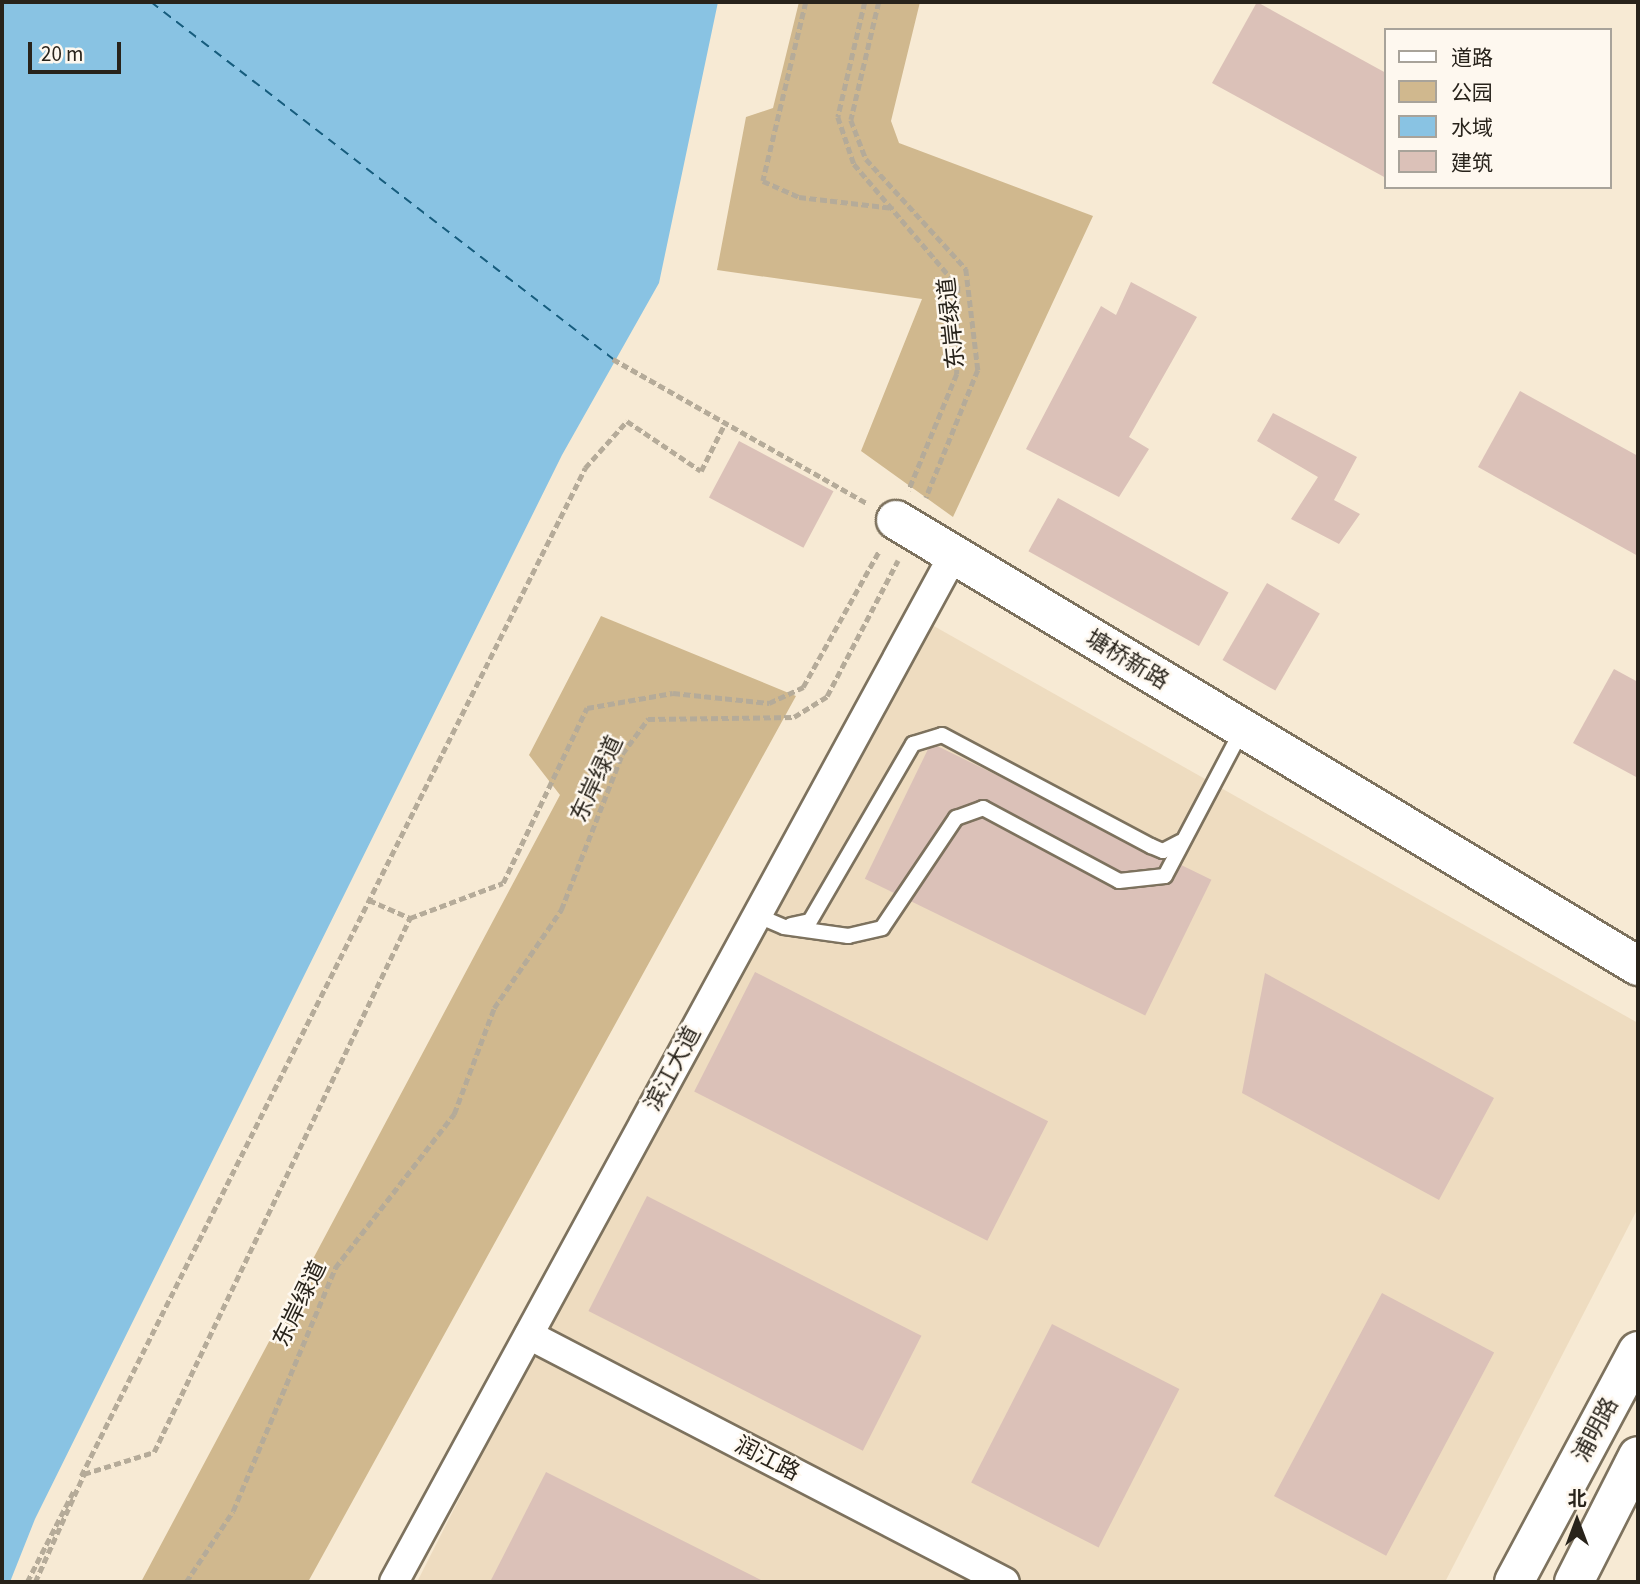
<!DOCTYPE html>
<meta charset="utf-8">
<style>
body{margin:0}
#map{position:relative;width:1640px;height:1584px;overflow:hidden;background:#f7ead4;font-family:"Source Sans 3","Noto Sans SC",sans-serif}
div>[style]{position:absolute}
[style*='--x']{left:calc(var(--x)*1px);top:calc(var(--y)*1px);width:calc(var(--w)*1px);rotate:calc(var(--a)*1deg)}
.built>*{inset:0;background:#eedcc0}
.green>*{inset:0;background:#d0b88e}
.water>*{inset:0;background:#89c3e3}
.ferry>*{height:2px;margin-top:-1px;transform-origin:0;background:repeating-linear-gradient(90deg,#165c7d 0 9px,transparent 0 16px)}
.building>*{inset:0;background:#dbc1b8;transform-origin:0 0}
.path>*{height:4.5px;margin-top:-2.25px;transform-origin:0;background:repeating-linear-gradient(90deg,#b5ab99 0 7px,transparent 0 10.5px)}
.roads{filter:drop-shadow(2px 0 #7d725e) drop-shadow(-2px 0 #7d725e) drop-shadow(0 2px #7d725e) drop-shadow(0 -2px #7d725e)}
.lane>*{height:14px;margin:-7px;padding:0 7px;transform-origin:7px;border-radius:7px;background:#fff}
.street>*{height:28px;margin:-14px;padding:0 14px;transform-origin:14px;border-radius:14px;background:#fff}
.secondary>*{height:38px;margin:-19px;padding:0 19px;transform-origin:19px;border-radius:19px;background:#fff}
span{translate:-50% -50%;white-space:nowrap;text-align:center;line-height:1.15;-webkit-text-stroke:5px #fef8ef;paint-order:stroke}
.street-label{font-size:23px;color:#28231b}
.frame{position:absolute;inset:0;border:4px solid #28231b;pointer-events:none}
.legend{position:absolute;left:1384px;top:28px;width:228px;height:161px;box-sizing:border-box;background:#fef8ef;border:2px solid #a8a39a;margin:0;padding:9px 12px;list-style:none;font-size:21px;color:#28231b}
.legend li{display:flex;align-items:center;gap:14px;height:35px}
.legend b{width:35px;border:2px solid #a8a39a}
.north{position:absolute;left:1542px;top:1486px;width:70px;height:70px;-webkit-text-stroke:5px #fef8ef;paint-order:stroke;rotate:0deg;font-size:19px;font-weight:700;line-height:28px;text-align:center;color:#28231b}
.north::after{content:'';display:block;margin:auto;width:24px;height:32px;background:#28231b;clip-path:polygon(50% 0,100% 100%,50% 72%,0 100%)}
.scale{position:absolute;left:28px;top:42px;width:93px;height:32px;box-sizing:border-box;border:4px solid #28231b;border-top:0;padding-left:9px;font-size:21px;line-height:24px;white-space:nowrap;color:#28231b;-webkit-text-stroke:5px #fef8ef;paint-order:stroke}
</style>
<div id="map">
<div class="built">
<i style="clip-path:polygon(909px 612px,1638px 1023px,1638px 1208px,1445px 1582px,417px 1582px)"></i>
</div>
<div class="green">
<i style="clip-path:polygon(799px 2px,920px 2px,891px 121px,899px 143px,1093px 216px,953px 517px,861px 451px,922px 299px,717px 270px,746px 117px,773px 108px)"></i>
<i style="clip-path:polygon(601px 616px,796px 696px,308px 1582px,141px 1582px,560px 795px,529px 755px)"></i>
</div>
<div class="water">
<i style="clip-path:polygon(2px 2px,718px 2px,659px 283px,562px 455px,35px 1519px,10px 1582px,2px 1582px)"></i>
</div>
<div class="ferry">
<i style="--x:151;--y:2;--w:584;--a:37.69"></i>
</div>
<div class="building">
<i style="clip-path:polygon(1257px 2px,1386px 73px,1386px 178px,1212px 83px)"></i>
<i style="clip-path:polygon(1131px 282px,1197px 317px,1129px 437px,1149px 449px,1119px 497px,1026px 449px,1101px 306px,1116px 315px)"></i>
<i style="clip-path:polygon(1520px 391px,1638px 456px,1638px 556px,1478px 467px)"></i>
<i style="clip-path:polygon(1273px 413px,1357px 457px,1334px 500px,1360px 514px,1339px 544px,1291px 519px,1318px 477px,1257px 441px)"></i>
<i style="left:739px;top:441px;width:107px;height:64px;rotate:28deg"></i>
<i style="left:1058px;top:498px;width:195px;height:61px;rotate:29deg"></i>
<i style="left:1267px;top:583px;width:61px;height:89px;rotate:30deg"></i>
<i style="clip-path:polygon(1614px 669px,1638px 682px,1638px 778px,1573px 743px)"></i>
<i style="left:931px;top:743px;width:312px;height:151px;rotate:26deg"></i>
<i style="left:755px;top:972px;width:329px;height:134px;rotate:27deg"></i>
<i style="clip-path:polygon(1265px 973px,1494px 1098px,1439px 1200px,1242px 1093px)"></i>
<i style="left:647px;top:1196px;width:308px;height:129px;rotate:27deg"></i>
<i style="left:1382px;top:1293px;width:127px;height:230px;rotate:28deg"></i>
<i style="left:1052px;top:1324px;width:143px;height:178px;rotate:27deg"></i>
<i style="clip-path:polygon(546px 1472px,765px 1582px,490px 1582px)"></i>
</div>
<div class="path">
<i style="--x:806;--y:2;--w:184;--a:103.5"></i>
<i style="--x:763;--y:181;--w:39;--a:24"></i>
<i style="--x:799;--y:197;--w:95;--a:6.7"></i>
<i style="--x:865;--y:2;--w:118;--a:103.2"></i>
<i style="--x:838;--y:117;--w:50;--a:71.2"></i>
<i style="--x:854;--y:164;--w:160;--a:49.6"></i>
<i style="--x:958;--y:286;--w:88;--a:90.7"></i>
<i style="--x:957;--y:374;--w:126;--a:112.5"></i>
<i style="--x:879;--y:2;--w:121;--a:103.3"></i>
<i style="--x:851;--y:120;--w:42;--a:69"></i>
<i style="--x:866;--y:159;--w:149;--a:47.7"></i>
<i style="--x:966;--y:269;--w:102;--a:83.2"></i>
<i style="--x:978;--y:370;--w:138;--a:112.1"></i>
<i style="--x:613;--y:359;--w:293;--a:29.6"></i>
<i style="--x:369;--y:900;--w:45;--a:23.7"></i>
<i style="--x:81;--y:1476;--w:1127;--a:-63.43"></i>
<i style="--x:585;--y:468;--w:63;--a:-48.2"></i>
<i style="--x:627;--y:421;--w:89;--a:34"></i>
<i style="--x:701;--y:471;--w:54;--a:-63.4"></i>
<i style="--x:27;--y:1582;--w:103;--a:-62.9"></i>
<i style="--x:35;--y:1582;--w:119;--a:-65.6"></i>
<i style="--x:84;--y:1474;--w:73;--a:-17.4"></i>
<i style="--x:154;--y:1452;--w:592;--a:-64.39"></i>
<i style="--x:410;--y:918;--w:99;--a:-20.6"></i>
<i style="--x:503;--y:883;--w:194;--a:-64.4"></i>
<i style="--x:587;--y:708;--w:87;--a:-9.9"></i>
<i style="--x:673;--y:693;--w:97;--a:5.9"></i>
<i style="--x:769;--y:703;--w:38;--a:-25"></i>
<i style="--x:803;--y:687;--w:156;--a:-60.8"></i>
<i style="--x:186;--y:1582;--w:85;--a:-56.5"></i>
<i style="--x:233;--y:1511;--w:264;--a:-67.2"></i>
<i style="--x:335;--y:1268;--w:195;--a:-52.3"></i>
<i style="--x:454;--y:1114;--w:113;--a:-69.3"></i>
<i style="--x:494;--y:1008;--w:119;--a:-55.6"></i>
<i style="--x:561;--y:910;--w:168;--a:-68.6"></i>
<i style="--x:622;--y:754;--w:44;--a:-53.4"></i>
<i style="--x:648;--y:719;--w:146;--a:-0.8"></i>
<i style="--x:794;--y:717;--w:39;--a:-32"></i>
<i style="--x:827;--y:696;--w:153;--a:-62.4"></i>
</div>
<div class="roads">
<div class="lane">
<i style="--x:756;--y:915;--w:30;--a:23"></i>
<i style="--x:784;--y:927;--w:65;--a:8"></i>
<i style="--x:848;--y:936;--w:35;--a:-13"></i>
<i style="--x:882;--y:928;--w:133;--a:-56.1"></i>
<i style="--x:956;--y:818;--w:29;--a:-20"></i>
<i style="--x:983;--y:808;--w:154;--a:28.2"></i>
<i style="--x:1119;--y:881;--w:46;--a:-6.2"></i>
<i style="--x:1165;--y:876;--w:165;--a:-62.2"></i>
<i style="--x:791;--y:925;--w:19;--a:-12"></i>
<i style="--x:810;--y:921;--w:205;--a:-59.8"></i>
<i style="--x:913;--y:744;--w:30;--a:-17"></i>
<i style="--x:942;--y:735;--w:237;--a:28"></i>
<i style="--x:1151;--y:846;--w:13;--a:23"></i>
<i style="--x:1163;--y:851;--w:19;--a:-28"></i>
</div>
<div class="street">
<i style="--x:529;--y:1335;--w:536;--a:27.43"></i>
<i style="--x:394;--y:1582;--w:1168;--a:-61.42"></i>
</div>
<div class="secondary">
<i style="--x:896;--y:520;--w:866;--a:31.01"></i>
<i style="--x:1514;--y:1582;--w:262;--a:-61.8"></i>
<i style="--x:1574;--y:1582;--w:141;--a:-63.1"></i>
</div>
</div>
<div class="street-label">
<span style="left:952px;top:323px;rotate:-96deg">东岸绿道</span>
<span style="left:1127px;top:660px;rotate:31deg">塘桥新路</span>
<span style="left:597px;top:779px;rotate:-65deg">东岸绿道</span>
<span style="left:673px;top:1069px;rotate:-62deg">滨江大道</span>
<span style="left:300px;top:1304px;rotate:-64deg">东岸绿道</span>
<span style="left:1596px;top:1430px;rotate:-62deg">浦明路</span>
<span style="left:767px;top:1459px;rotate:27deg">润江路</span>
</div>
<div class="frame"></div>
<ul class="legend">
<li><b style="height:9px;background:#fff"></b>道路</li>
<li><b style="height:19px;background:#d0b88e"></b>公园</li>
<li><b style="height:19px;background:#89c3e3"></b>水域</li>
<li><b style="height:19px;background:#dbc1b8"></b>建筑</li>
</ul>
<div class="north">北</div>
<div class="scale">20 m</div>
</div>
